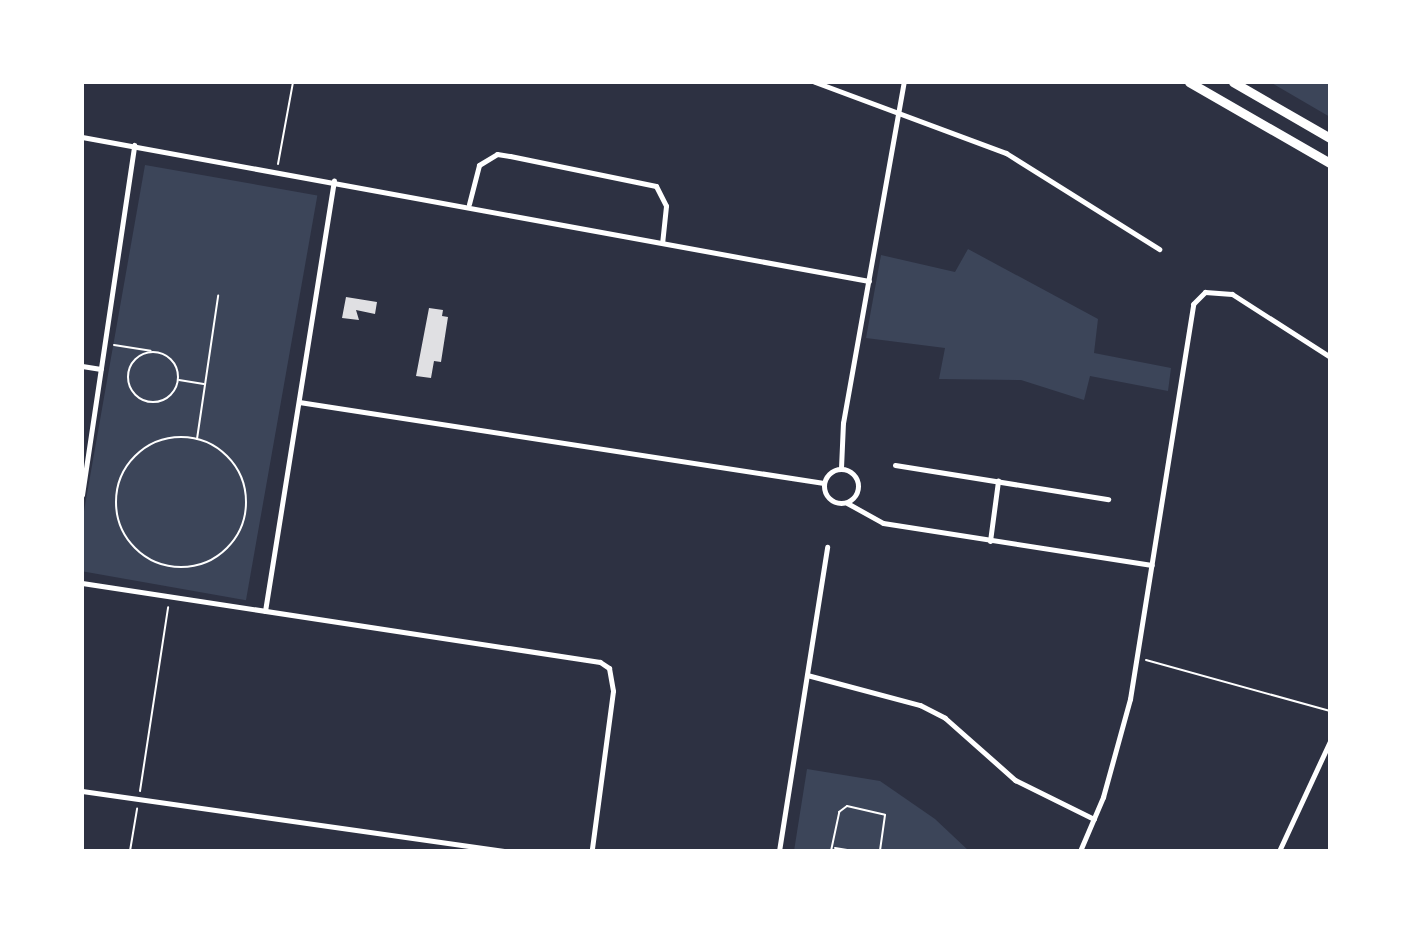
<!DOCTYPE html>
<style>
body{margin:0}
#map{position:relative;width:1412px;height:933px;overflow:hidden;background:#2d3142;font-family:"Fira Sans Condensed",sans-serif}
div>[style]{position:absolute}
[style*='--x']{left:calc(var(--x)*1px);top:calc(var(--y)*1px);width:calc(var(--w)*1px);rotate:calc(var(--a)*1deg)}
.green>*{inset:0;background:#3c4559;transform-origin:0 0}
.building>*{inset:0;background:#e0e0e3}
.path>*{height:2px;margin:-1px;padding:0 1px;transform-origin:1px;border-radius:1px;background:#fff}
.path>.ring{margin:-1px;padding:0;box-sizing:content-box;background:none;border:2px solid #fff;border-radius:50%}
.minor>*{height:5px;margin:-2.5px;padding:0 2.5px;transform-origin:2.5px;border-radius:2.5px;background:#fff}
.minor>.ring{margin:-2.5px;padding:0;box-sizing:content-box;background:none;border:5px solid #fff;border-radius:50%}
.trunk>*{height:9px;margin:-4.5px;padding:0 4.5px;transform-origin:4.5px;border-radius:4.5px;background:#fff}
span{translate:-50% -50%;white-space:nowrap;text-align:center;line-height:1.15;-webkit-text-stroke:6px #fff;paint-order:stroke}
.frame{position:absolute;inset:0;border:84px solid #fff;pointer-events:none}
</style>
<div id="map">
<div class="green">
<i style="clip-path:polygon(1270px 82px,1330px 82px,1330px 117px)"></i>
<i style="left:145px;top:165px;width:175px;height:411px;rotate:10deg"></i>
<i style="clip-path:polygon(968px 249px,1098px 319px,1094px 353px,1171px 368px,1168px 391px,1090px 376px,1084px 400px,1021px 380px,939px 379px,945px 348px,866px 338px,881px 255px,955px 272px)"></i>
<i style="clip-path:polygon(807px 769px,880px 781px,935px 819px,969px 851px,794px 851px)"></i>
</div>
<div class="building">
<i style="clip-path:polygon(346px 297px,377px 302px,375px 314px,356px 310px,359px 320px,342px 318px)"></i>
<i style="clip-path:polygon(429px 308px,443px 310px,442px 316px,448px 317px,441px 362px,434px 361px,431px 378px,416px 376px)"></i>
</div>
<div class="path">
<i style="--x:278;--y:164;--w:83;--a:-79.6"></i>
<i style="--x:114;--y:345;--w:37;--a:9"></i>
<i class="ring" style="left:128px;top:352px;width:48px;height:48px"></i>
<i style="--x:179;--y:380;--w:25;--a:9"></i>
<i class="ring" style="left:116px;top:437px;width:128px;height:128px"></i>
<i style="--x:197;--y:439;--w:145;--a:-81.6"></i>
<i style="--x:1146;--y:660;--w:191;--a:15.5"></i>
<i style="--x:140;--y:791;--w:186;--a:-81.3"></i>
<i style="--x:835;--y:848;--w:20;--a:9"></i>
<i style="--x:130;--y:851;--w:43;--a:-80.5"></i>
<i style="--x:831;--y:851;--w:40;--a:-78"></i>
<i style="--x:839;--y:812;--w:10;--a:-37"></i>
<i style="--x:847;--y:806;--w:39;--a:13"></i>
<i style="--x:885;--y:815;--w:36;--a:98"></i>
</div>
<div class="minor">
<i style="--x:815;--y:82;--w:204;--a:20.4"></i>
<i style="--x:1006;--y:153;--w:181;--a:32.1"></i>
<i style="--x:82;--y:137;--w:800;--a:10.37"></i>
<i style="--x:469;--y:204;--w:40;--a:-75.6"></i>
<i style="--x:479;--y:165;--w:21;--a:-31"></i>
<i style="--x:497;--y:154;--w:13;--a:9"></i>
<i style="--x:510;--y:156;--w:149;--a:11.6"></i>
<i style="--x:656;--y:186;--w:22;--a:63"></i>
<i style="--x:666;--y:206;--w:36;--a:96"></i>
<i style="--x:82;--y:366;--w:19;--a:9"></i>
<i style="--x:299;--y:402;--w:531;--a:8.77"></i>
<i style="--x:895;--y:465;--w:216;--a:9.1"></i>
<i style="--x:841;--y:468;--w:45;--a:-87.5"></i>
<i style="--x:843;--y:423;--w:346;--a:-79.9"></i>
<i class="ring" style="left:824px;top:469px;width:29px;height:29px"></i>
<i style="--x:82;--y:495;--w:354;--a:-81.5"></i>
<i style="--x:847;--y:503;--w:41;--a:29.1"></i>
<i style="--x:883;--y:523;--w:272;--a:8.9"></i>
<i style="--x:990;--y:541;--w:61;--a:-82.4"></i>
<i style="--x:82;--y:583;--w:524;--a:8.67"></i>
<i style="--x:600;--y:662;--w:11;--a:34"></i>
<i style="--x:609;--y:668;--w:23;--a:80"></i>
<i style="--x:613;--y:691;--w:159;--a:97.6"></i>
<i style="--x:265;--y:611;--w:436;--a:-80.9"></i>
<i style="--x:807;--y:675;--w:117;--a:14.9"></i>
<i style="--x:920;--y:705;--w:28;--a:27"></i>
<i style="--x:945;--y:718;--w:94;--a:41.5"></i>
<i style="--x:1015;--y:780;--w:88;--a:26.3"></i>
<i style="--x:82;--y:791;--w:428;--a:8.1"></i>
<i style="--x:579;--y:851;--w:18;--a:0"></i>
<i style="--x:779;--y:851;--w:308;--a:-81"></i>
<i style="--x:1080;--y:851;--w:59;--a:-66.9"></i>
<i style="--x:1103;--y:797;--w:102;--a:-74.6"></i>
<i style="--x:1130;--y:699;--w:400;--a:-80.9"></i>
<i style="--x:1193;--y:304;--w:17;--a:-45"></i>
<i style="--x:1205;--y:292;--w:27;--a:4"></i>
<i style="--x:1232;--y:294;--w:117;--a:32.7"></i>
<i style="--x:1279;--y:851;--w:121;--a:-65.1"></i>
</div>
<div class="trunk">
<i style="--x:1189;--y:82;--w:163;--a:29.9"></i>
<i style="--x:1233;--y:82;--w:112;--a:30"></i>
</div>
<div class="frame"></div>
</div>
